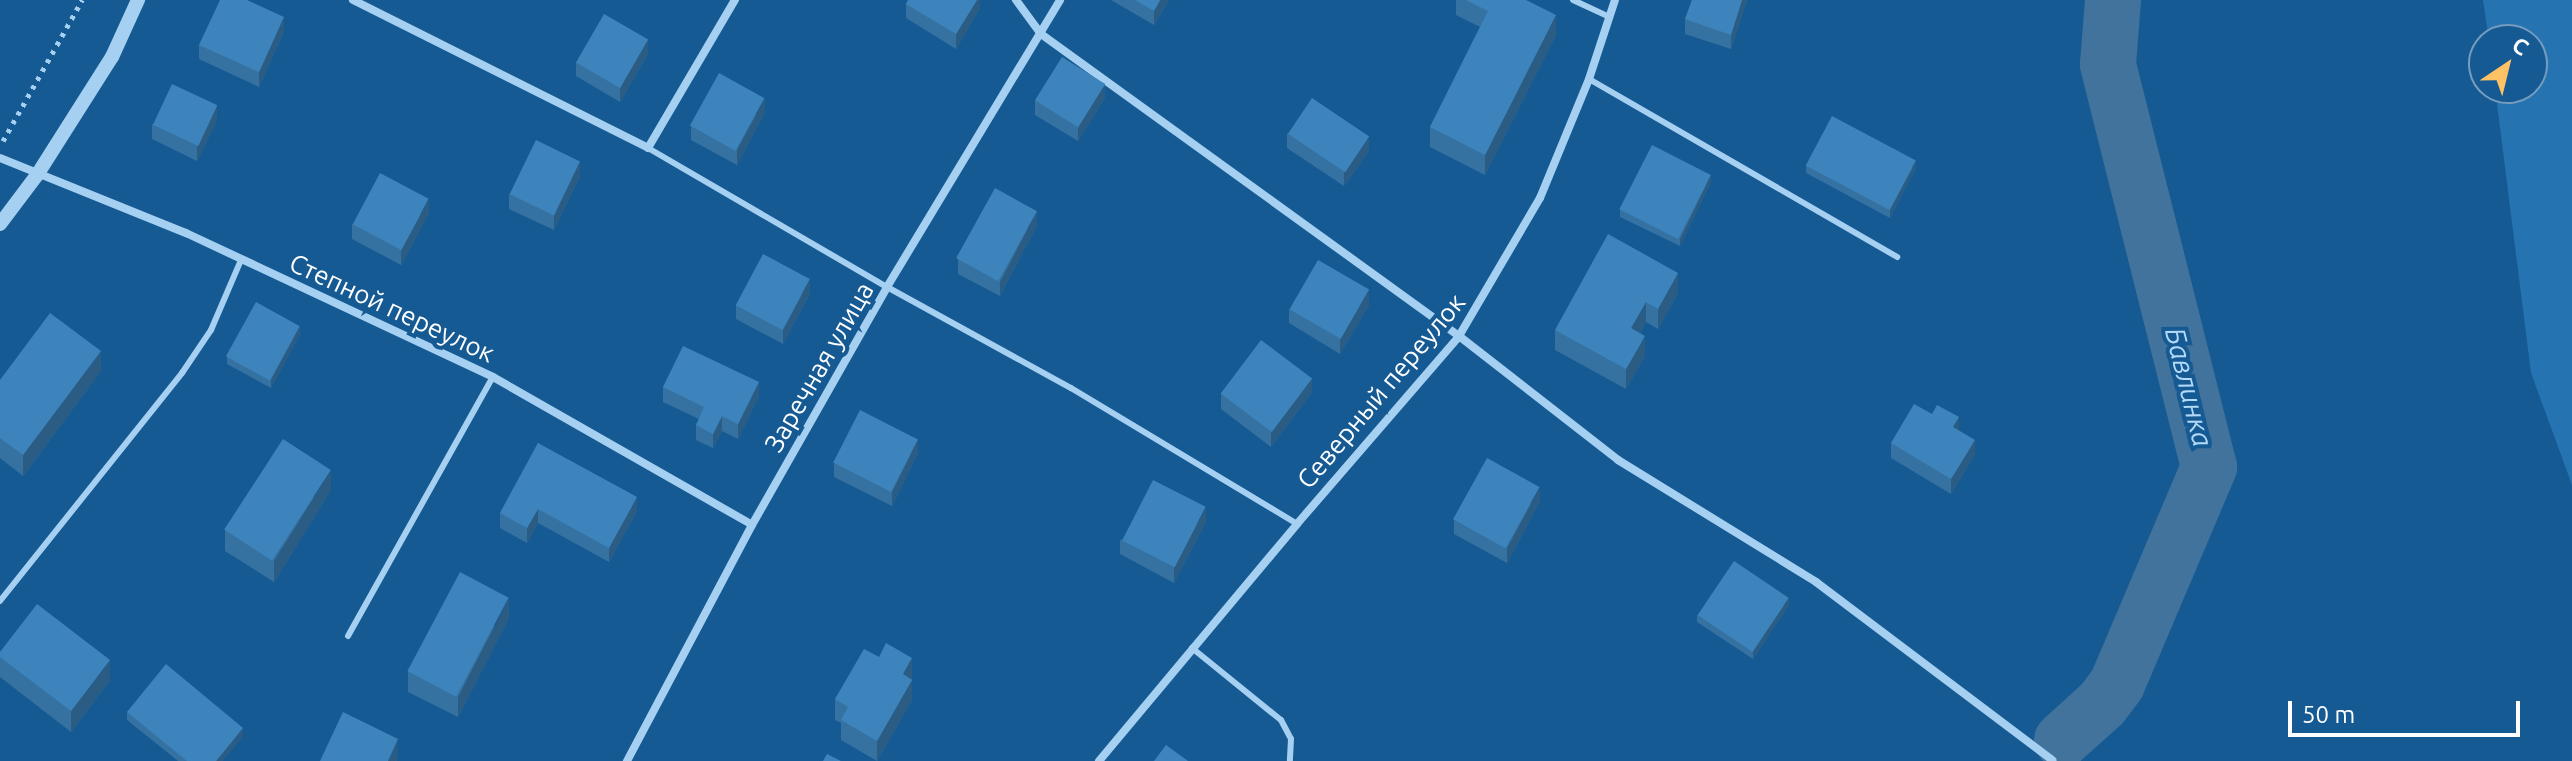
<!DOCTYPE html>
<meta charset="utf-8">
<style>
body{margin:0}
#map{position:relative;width:2572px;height:761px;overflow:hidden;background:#165a94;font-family:Ubuntu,sans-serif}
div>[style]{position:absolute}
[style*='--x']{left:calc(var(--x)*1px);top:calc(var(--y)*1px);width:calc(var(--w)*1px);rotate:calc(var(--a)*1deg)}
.green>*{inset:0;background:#2573b1}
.river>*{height:56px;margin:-28px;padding:0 28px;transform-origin:28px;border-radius:28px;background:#42739c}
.path>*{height:5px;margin-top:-2.5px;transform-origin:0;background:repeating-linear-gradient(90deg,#a6d0f1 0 4px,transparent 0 10px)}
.service>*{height:6px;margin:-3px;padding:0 3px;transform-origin:3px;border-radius:3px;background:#a6d0f1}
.minor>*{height:8px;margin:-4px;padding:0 4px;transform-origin:4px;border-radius:4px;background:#a6d0f1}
.tertiary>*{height:14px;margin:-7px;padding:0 7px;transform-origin:7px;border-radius:7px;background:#a6d0f1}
.wall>*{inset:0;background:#3572a2}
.shaded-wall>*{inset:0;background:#2b5c84}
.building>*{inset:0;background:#3e84bc;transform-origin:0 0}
span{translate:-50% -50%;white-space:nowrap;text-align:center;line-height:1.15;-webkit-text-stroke:8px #165a94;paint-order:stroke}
.street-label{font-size:26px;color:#fff}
.water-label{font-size:28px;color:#b2d9f8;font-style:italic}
.north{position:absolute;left:2468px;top:24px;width:80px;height:80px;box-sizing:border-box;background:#165a94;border:2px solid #739cbf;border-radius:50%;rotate:35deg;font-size:22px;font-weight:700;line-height:32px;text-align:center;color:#fff}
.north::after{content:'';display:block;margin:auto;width:28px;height:36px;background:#ffc366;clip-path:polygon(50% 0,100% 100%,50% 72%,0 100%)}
.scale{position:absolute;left:2288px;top:701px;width:232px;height:36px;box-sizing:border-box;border:4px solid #fff;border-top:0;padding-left:10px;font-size:24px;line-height:28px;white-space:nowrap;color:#fff;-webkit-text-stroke:6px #165a94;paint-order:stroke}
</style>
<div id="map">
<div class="green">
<i style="clip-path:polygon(2483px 0,2572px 0,2572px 485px,2531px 373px,2495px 88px,2532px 88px,2532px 40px,2489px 40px)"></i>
</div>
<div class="river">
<i style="--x:2062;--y:740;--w:54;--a:-42"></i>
<i style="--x:2102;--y:704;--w:25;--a:-53"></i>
<i style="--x:2117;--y:684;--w:236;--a:-67"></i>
<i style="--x:2209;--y:467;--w:415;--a:-104.1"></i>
<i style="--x:2108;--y:64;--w:64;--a:-85.5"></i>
</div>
<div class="path">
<i style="--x:3;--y:141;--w:162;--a:-60.7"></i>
</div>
<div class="service">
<i style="--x:1573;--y:0;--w:40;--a:25"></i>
<i style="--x:1589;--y:79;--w:356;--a:30"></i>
<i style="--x:648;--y:148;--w:276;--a:30.2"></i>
<i style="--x:887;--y:287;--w:210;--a:28.8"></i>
<i style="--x:1071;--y:388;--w:264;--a:31"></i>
<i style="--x:0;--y:601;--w:292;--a:-51.4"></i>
<i style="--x:182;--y:373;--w:52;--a:-56"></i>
<i style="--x:211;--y:330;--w:76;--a:-66.8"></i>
<i style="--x:348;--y:636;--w:297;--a:-60.8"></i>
<i style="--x:1192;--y:648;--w:114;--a:39"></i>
<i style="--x:1281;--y:720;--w:21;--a:62"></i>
<i style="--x:1291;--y:739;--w:22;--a:93"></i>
</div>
<div class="minor">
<i style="--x:353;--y:0;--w:330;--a:26.6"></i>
<i style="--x:648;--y:148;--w:172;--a:-59.6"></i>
<i style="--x:1016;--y:0;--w:42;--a:53.7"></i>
<i style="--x:1041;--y:34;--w:516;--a:35.85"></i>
<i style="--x:1459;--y:336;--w:202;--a:37.9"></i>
<i style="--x:1618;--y:460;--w:233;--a:31.6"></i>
<i style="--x:1816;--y:582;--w:296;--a:37"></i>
<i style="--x:0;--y:158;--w:201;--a:22"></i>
<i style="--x:186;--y:233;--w:339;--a:25.1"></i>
<i style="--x:493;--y:377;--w:298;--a:29.7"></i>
<i style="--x:627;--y:761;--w:267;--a:-62.1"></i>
<i style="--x:752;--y:525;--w:274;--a:-60.4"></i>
<i style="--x:887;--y:287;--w:335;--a:-58.9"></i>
<i style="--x:1099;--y:761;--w:309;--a:-50.1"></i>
<i style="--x:1297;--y:524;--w:248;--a:-49.2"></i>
<i style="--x:1459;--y:336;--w:160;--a:-59.6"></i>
<i style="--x:1540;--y:198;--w:129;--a:-67.6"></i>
<i style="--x:1589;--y:79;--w:83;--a:-71.8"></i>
</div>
<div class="tertiary">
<i style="--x:0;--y:224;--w:61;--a:-52.9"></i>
<i style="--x:37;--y:175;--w:140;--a:-57.6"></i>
<i style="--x:112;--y:57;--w:63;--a:-65.5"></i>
</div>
<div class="wall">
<i style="clip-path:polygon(980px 0,980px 8px,956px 49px,906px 18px,906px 4px)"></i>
<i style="clip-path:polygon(1111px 0,1169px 0,1154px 25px)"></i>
<i style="clip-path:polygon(1456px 0,1526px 0,1556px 35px,1485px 175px,1430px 147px,1430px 127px,1480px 27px,1456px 15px)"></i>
<i style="clip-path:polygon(1692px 0,1747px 0,1731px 49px,1685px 34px,1685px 19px)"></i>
<i style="clip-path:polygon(284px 31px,259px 87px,199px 59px,199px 45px)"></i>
<i style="clip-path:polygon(648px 54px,620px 102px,576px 76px,576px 62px)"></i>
<i style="clip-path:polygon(1105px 98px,1078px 141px,1035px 115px,1035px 100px)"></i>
<i style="clip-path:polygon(765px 112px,737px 165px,691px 140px,691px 126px)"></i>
<i style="clip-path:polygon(217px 120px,197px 161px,152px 139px,152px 124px)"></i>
<i style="clip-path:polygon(1287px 133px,1369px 151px,1344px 186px,1287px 148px)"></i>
<i style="clip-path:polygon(1806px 166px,1916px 168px,1890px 218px,1806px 173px)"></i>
<i style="clip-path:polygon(580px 176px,554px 230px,509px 209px,509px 194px)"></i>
<i style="clip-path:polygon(1711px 182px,1680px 246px,1620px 217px,1620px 210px)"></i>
<i style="clip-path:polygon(429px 213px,401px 265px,352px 239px,352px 224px)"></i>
<i style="clip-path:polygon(1037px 225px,1000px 296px,958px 274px,958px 259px)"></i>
<i style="clip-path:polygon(1678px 273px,1678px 293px,1658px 329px,1646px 322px,1640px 333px,1645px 356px,1626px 389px,1555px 350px,1555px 330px)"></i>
<i style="clip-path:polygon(810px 293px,783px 344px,736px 319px,736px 305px)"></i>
<i style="clip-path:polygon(1369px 305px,1340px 354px,1289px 323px,1289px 309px)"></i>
<i style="clip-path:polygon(300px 334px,271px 388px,227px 364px,227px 357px)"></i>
<i style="clip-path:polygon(101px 371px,23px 476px,0 458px,0 380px)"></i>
<i style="clip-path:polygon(663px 387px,759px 396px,738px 439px,722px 431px,713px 448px,696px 440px,696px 425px,699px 419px,663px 402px)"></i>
<i style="clip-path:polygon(1312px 392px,1271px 447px,1221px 409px,1221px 394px)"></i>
<i style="clip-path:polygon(1959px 431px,1975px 454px,1951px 494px,1891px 458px,1891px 443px)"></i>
<i style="clip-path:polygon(538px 443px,637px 511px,609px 562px,538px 523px,527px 543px,500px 528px,500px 513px)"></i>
<i style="clip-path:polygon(918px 453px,892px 506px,834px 477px,834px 463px)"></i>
<i style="clip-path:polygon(331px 490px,274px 582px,225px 551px,225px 530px)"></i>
<i style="clip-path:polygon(1540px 501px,1507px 563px,1454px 534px,1454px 520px)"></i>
<i style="clip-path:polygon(1206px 522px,1174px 583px,1120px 554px,1120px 540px)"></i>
<i style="clip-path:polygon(1789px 605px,1753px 659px,1697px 622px,1697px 615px)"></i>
<i style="clip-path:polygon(509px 618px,458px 717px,408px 692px,408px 671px)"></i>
<i style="clip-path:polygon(0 652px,110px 680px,71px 732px,0 677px)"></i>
<i style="clip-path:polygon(912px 678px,912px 700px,877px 761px,841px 740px,841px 723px,835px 720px,835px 699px)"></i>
<i style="clip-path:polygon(127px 712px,243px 736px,222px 761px,178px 761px,127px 720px)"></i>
</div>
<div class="shaded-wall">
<i style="clip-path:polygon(977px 0,980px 0,980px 8px,956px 49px,956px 34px)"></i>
<i style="clip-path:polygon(1160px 0,1169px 0,1154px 25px,1154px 11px)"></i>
<i style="clip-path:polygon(1742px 0,1747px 0,1731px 49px,1731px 35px)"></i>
<i style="clip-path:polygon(1556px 15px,1556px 35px,1485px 175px,1485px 155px)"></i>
<i style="clip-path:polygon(284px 17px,284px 31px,259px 87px,259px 72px)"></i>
<i style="clip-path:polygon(648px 39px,648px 54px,620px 102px,620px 87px)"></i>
<i style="clip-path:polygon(1105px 84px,1105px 98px,1078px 141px,1078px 127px)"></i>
<i style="clip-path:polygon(765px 98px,765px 112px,737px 165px,737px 150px)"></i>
<i style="clip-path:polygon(217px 105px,217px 120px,197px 161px,197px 146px)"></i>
<i style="clip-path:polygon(1369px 137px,1369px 151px,1344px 186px,1344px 172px)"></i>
<i style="clip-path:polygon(580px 161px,580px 176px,554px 230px,554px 216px)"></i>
<i style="clip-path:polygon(1916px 161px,1916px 168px,1890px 218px,1890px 210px)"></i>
<i style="clip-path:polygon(1711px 175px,1711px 182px,1680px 246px,1680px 239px)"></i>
<i style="clip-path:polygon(429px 199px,429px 213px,401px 265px,401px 251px)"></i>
<i style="clip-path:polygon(1037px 211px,1037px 225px,1000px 296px,1000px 282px)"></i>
<i style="clip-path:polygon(1678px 273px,1678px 293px,1658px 329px,1658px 309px)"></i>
<i style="clip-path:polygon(810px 279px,810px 293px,783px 344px,783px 330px)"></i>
<i style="clip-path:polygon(1369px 290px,1369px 305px,1340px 354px,1340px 340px)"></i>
<i style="clip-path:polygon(1646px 302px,1646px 322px,1631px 349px,1631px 328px)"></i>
<i style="clip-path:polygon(300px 326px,300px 334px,271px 388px,271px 380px)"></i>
<i style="clip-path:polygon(1645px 336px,1645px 356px,1626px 389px,1626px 369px)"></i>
<i style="clip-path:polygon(101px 351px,101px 371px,23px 476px,23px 455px)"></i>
<i style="clip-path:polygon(1312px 378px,1312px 392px,1271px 447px,1271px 432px)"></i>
<i style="clip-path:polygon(759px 382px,759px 396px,738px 439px,738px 424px)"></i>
<i style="clip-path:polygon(722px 416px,722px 431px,713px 448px,713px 434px)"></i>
<i style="clip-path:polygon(1959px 417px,1959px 432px,1953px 427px)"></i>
<i style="clip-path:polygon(918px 439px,918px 453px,892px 506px,892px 492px)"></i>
<i style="clip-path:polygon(1975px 440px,1975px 454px,1951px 494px,1951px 479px)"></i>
<i style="clip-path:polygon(331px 470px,331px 490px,274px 582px,274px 561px)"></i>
<i style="clip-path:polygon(1540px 487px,1540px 501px,1507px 563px,1507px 548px)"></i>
<i style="clip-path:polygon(637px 497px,637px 511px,609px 562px,609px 548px)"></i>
<i style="clip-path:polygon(1206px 507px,1206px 522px,1174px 583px,1174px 568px)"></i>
<i style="clip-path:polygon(538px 509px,538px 523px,527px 543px,527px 528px)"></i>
<i style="clip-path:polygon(509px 598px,509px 618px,458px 717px,458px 697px)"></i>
<i style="clip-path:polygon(1789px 598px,1789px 605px,1753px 659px,1753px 652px)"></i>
<i style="clip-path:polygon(912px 658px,912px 678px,903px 694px,903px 674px)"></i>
<i style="clip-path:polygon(110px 660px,110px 680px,71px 732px,71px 711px)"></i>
<i style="clip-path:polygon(912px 680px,912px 700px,877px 761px,877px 741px)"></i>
<i style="clip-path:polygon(243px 728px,243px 736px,222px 761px,216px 761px)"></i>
<i style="clip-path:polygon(398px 739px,397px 761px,388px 761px)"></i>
</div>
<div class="building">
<i style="clip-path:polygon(220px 0,247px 0,284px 17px,259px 72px,199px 45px)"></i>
<i style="clip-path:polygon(908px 0,977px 0,956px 34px,906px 4px)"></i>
<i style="clip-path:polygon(1135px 0,1160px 0,1154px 11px)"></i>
<i style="clip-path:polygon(1466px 0,1526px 0,1556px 15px,1485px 155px,1430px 127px,1488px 11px)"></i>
<i style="clip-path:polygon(1692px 0,1742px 0,1731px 35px,1685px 19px)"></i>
<i style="left:604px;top:14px;width:51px;height:56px;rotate:30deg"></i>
<i style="left:1062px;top:57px;width:51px;height:51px;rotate:32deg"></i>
<i style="left:719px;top:73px;width:52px;height:60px;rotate:29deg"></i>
<i style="left:172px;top:84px;width:50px;height:45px;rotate:25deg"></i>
<i style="left:1312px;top:98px;width:69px;height:43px;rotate:34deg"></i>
<i style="left:1832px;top:116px;width:95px;height:56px;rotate:28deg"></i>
<i style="left:536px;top:140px;width:49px;height:60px;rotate:26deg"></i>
<i style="left:1652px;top:145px;width:66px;height:72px;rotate:27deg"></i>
<i style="left:380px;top:173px;width:55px;height:58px;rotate:28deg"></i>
<i style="left:995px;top:188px;width:48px;height:80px;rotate:29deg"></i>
<i style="clip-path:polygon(1608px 234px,1678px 273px,1658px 309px,1646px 302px,1631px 328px,1645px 336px,1626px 369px,1555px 330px)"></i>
<i style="left:763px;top:254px;width:53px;height:58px;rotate:28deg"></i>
<i style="left:1318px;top:260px;width:59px;height:57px;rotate:30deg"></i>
<i style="left:256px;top:302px;width:50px;height:62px;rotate:29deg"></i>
<i style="clip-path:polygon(50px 313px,101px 351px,23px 455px,0 438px,0 380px)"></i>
<i style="left:1261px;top:340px;width:64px;height:67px;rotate:37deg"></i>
<i style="clip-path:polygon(683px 346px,759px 382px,738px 424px,722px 416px,713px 434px,696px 425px,704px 407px,663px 387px)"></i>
<i style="clip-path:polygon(1914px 404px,1932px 414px,1937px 405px,1959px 417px,1953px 427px,1975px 440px,1951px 479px,1891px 443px)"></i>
<i style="left:860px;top:410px;width:65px;height:59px;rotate:27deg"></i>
<i style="left:283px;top:439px;width:57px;height:108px;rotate:33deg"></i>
<i style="clip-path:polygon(538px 443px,637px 497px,609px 548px,538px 509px,527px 528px,500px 513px)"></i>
<i style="left:1487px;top:458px;width:60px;height:70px;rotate:29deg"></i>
<i style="left:1153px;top:480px;width:59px;height:68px;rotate:27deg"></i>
<i style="left:1734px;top:561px;width:66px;height:65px;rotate:34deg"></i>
<i style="left:460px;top:572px;width:55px;height:112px;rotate:28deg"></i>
<i style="clip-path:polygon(37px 604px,110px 660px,71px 711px,0 657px,0 652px)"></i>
<i style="clip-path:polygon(886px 643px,912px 658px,903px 674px,912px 680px,877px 741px,841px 720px,848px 707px,835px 699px,864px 649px,879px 657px)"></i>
<i style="clip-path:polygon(166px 664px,243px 728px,216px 761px,187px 761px,127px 712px)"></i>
<i style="clip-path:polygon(343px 712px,398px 739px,388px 761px,320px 761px)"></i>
<i style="clip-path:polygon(1166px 745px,1188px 761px,1154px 761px)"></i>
<i style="clip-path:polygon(827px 754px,841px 761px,823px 761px)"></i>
</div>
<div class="street-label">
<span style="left:392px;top:308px;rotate:25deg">Степной переулок</span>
<span style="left:819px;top:367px;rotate:-60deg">Заречная улица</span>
<span style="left:1381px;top:391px;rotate:-50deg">Северный переулок</span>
</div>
<div class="water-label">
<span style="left:2189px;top:387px;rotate:76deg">Бавлинка</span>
</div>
<div class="north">С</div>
<div class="scale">50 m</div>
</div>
